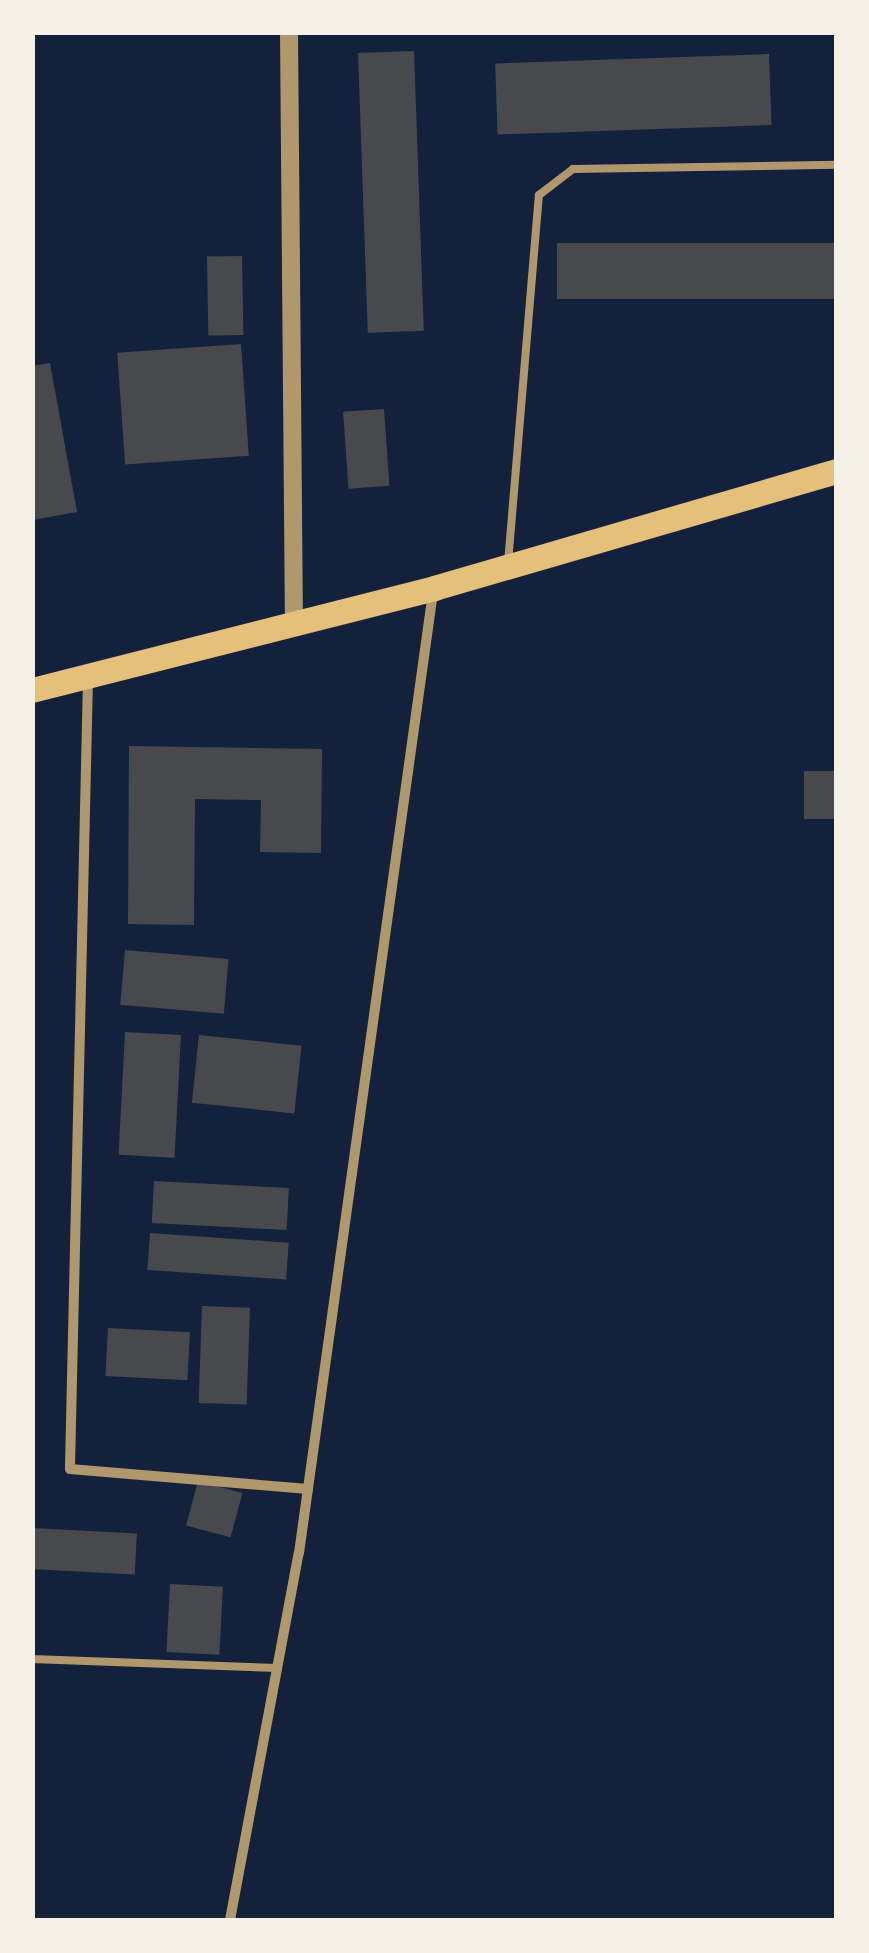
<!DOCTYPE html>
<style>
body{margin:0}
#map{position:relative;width:869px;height:1953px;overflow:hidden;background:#14213d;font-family:Mulish,sans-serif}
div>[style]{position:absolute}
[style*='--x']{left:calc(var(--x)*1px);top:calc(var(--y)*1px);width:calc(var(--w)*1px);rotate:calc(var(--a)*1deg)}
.building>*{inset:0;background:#48494c;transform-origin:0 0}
.service>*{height:8px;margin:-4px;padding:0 4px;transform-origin:4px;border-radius:4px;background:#b1986c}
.minor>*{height:10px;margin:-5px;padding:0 5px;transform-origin:5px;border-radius:5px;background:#b1986c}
.tertiary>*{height:18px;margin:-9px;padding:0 9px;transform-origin:9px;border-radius:9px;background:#b1986c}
.primary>*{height:25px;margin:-12.5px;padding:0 12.5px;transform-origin:12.5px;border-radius:12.5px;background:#e5c07b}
span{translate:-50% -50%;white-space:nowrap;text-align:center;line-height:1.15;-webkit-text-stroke:9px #f6f1e7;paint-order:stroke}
.frame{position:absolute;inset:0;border:35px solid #f6f1e7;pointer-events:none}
</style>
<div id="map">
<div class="building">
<i style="left:414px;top:51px;width:280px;height:56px;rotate:88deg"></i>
<i style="left:769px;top:54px;width:71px;height:274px;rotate:88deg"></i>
<i style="left:836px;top:243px;width:56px;height:279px;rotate:90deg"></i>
<i style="left:242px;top:256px;width:79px;height:35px;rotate:89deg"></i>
<i style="left:241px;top:344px;width:112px;height:124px;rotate:86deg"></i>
<i style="clip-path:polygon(50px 363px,77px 512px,32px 520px,32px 366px)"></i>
<i style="left:384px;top:409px;width:77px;height:41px;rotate:86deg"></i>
<i style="clip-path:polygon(129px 746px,322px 749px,321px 853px,260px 852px,261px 800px,195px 799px,194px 925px,128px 924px)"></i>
<i style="left:836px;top:771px;width:48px;height:32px;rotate:90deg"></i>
<i style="left:125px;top:950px;width:104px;height:55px;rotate:5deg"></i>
<i style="left:125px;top:1032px;width:56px;height:123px;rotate:3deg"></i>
<i style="left:199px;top:1035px;width:103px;height:68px;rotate:6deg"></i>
<i style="left:154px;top:1181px;width:135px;height:42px;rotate:3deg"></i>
<i style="left:150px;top:1233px;width:139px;height:37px;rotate:4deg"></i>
<i style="left:202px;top:1306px;width:48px;height:97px;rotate:2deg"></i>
<i style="left:108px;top:1328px;width:82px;height:48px;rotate:3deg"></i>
<i style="left:198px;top:1481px;width:46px;height:46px;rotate:15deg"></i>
<i style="left:32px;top:1528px;width:105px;height:41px;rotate:3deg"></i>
<i style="left:170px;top:1584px;width:53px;height:68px;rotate:3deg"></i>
</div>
<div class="service">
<i style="--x:508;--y:563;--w:369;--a:-85.2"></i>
<i style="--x:539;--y:195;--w:43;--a:-37.4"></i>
<i style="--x:573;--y:169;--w:263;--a:-0.9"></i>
<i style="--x:32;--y:1659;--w:246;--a:2.1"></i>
</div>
<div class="minor">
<i style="--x:88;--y:679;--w:790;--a:91.31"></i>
<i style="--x:70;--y:1469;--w:239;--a:4.8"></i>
<i style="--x:230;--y:1920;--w:373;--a:-79.4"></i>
<i style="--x:299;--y:1553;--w:970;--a:-82.06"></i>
</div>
<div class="tertiary">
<i style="--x:289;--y:32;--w:592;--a:89.52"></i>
</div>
<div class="primary">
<i style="--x:32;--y:690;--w:415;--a:-14.2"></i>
<i style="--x:434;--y:588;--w:419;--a:-16.2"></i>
</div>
<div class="frame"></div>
</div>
